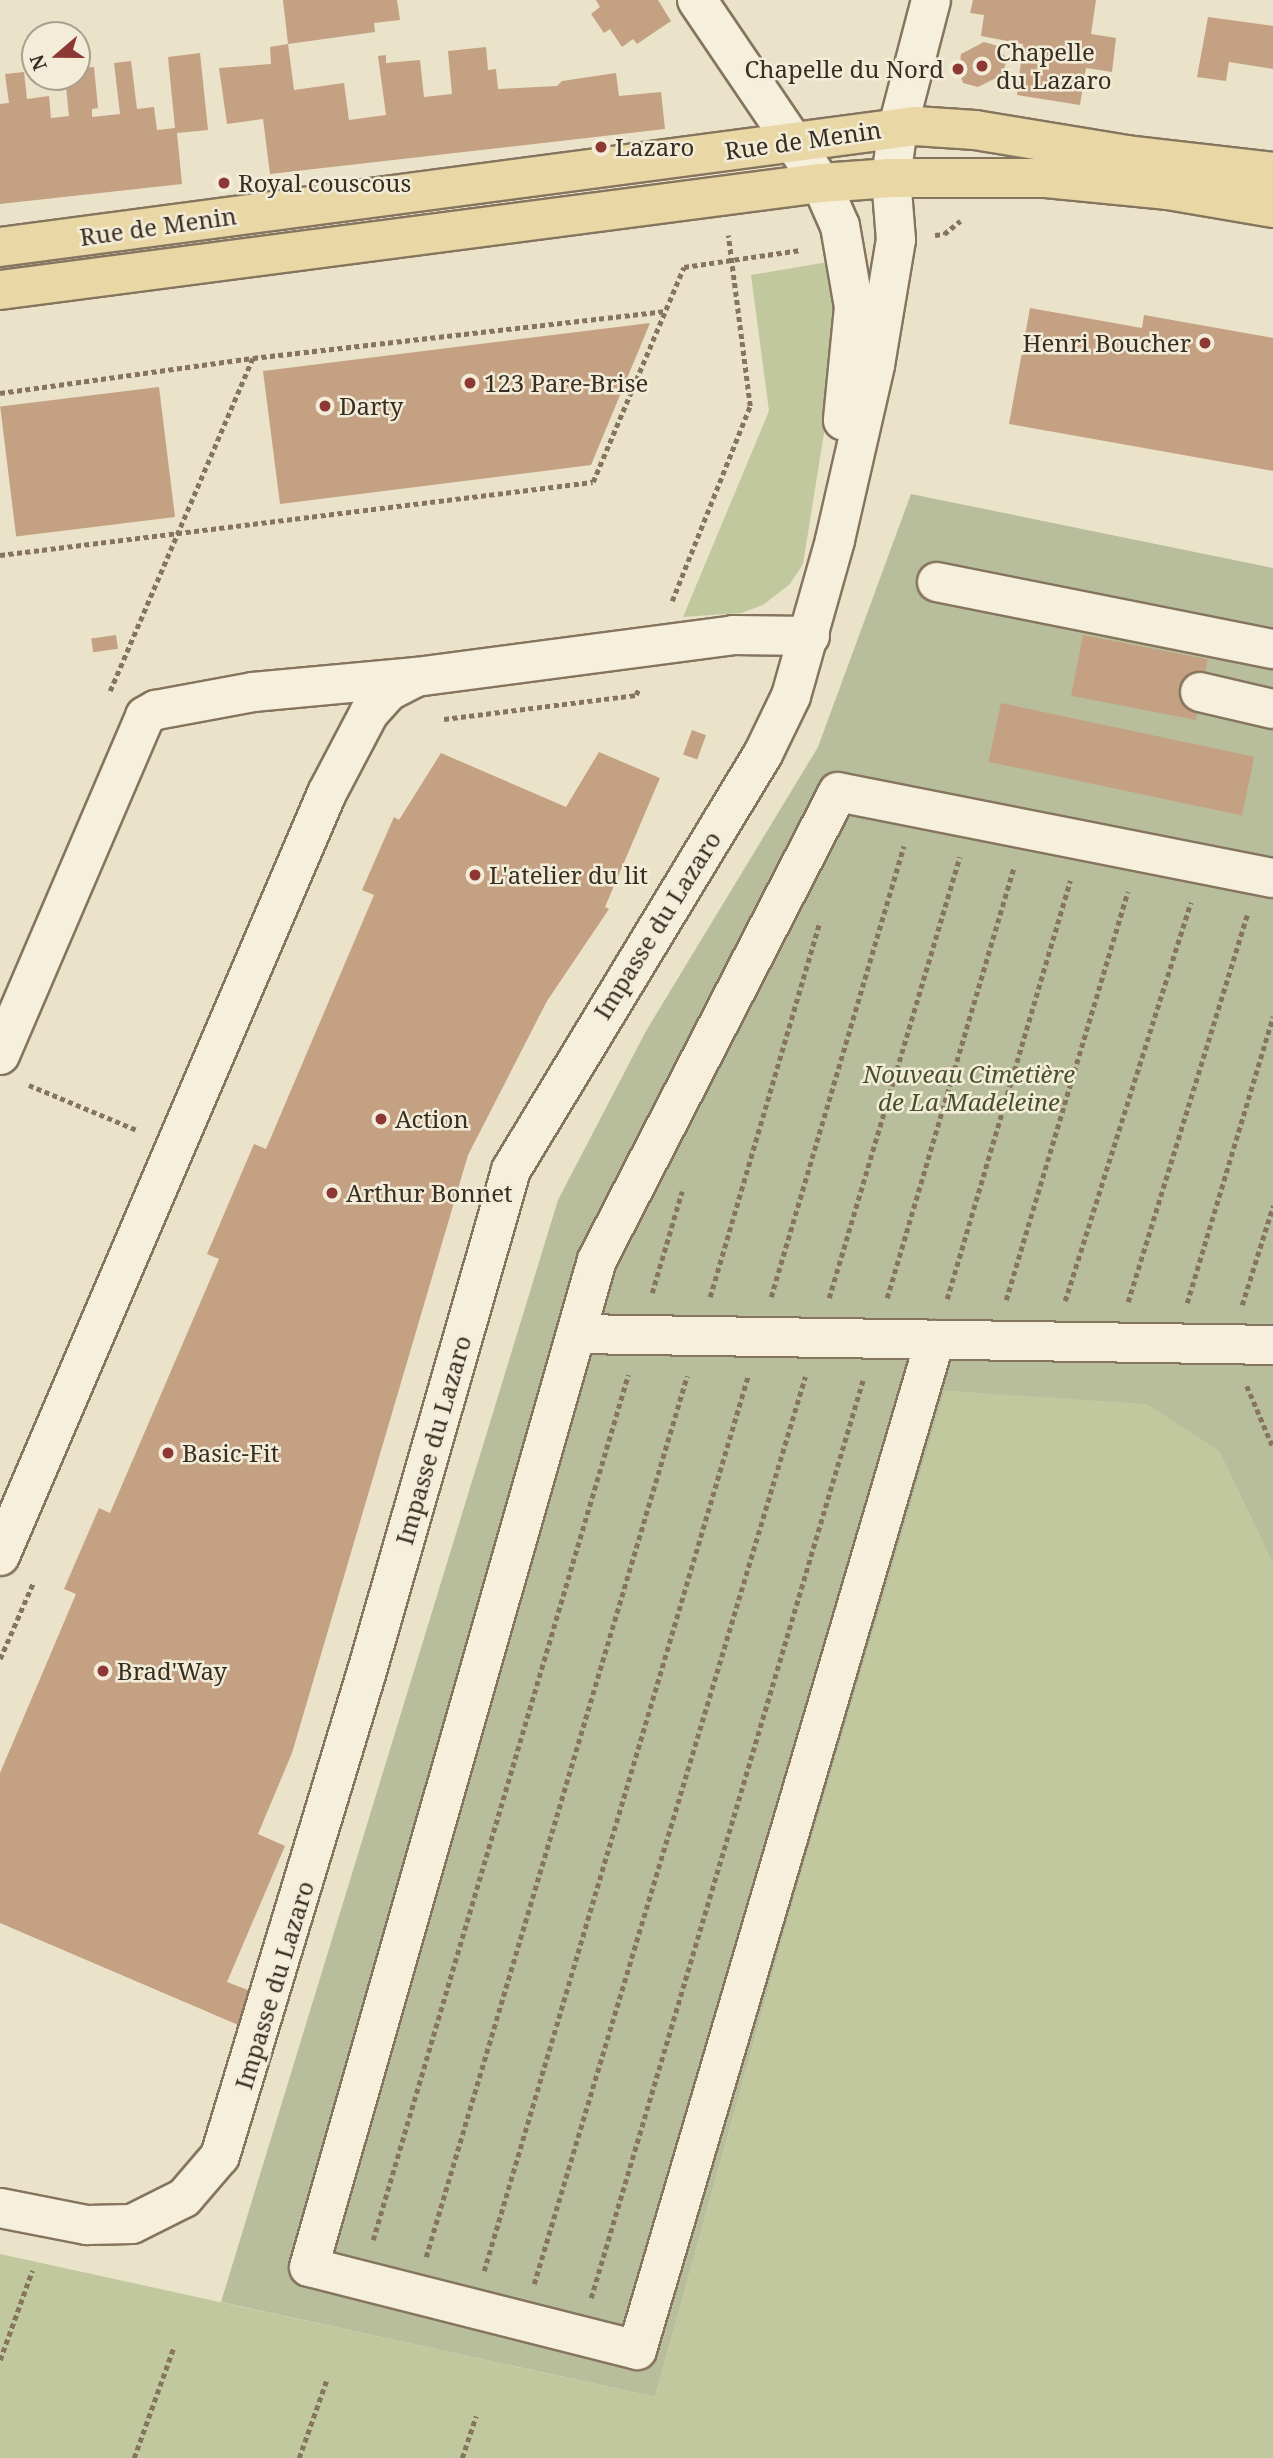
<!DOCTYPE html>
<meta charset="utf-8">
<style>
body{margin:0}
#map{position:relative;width:1273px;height:2458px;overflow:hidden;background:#eae2c9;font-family:"Noto Serif",serif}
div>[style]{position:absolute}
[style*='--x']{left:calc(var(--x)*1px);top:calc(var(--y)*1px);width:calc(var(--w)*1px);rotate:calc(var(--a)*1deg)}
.green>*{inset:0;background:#c1c89e}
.cemetery>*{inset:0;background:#b8be9c}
.building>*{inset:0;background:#c5a183;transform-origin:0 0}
.path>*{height:4.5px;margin-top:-2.25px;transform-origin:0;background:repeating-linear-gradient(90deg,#85755f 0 5px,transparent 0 8.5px)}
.roads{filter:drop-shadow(2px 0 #85755f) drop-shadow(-2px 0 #85755f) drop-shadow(0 2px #85755f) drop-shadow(0 -2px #85755f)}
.minor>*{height:38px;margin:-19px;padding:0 19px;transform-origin:19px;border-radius:19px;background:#f6efdc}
.major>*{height:38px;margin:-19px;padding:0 19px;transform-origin:19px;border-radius:19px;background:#e9d7a5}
.dots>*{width:19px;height:19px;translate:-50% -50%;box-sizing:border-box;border:4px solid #f3ecd8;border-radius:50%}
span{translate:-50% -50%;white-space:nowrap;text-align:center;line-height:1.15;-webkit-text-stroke:5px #f3ecd8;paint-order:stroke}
.poi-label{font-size:24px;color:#372d21}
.left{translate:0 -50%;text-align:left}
.right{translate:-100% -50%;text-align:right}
.street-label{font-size:24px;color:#372d21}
.park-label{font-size:24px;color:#46512a;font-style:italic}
.north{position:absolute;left:21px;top:21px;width:70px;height:70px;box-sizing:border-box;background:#f3ecd8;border:2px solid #a8a08f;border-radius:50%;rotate:250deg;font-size:19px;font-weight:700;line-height:28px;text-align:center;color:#372d21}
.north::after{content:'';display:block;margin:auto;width:24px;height:32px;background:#8e3835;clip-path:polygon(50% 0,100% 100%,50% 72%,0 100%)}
</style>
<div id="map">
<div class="green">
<i style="clip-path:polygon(828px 262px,841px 327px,803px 564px,790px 584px,763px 605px,741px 613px,683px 617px,769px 411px,751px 275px)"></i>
<i style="clip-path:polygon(945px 1391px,1147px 1403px,1219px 1451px,1273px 1564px,1273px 2458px,0 2458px,0 2254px,655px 2397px,788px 1920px)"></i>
</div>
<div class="cemetery">
<i style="clip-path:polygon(911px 494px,1273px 568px,1273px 1564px,1219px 1451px,1147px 1404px,945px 1391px,788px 1920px,655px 2397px,221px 2302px,558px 1200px,646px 1031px,818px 747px)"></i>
</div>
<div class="building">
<i style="clip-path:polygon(283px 0,397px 0,400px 20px,374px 23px,375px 32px,288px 44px)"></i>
<i style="clip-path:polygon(596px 0,658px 0,671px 21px,637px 44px,633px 39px,622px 47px,610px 29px,604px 33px,591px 14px,600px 7px)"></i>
<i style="clip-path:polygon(973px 0,1096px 0,1091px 34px,1116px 38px,1112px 72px,1086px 68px,1080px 105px,1017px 95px,1023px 44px,981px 36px,984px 15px,970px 13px)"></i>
<i style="clip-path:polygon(1208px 17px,1273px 26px,1273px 69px,1229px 62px,1226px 81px,1197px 77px)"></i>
<i style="clip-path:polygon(984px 42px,998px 46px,1007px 60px,1002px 75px,978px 87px,963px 83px,959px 71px,961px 54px)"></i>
<i style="clip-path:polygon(288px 44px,294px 90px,344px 83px,349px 120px,386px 115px,378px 56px,386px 55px,386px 63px,420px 60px,424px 97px,452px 94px,448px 51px,486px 47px,488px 70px,496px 69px,498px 89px,557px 86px,562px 81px,616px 73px,619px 96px,661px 92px,665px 129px,270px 174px,263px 119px,227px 124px,219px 68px,271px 64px,270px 47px)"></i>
<i style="clip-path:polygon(200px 53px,208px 130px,177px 133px,182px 184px,0 204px,0 104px,9px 103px,5px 74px,24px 72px,27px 99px,49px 96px,51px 118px,69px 116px,65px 77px,77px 77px,77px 68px,94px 67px,98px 108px,92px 109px,92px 117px,120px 114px,114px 63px,131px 61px,137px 109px,154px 107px,157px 130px,175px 128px,168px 57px)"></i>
<i style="clip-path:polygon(1030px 308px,1142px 328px,1144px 315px,1273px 338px,1273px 471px,1009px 424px)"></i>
<i style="clip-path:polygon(650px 323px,591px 465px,280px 504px,263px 371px)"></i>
<i style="left:159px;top:387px;width:131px;height:160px;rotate:83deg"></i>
<i style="left:116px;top:635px;width:14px;height:25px;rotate:82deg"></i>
<i style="left:1083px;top:635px;width:127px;height:62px;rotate:11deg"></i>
<i style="left:1001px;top:703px;width:259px;height:60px;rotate:12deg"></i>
<i style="left:692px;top:730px;width:15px;height:26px;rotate:20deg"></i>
<i style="clip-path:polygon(599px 752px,660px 778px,605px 907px,609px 909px,547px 1001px,468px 1155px,292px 1753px,258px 1834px,285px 1846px,227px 1982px,253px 1992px,243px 2027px,0 1923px,0 1773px,76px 1594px,64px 1589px,99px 1508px,110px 1513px,219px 1259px,207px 1254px,254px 1144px,266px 1149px,374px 895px,362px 890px,394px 817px,399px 820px,441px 753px,566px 807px)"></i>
</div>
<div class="path">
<i style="--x:935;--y:235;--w:9;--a:-6"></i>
<i style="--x:944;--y:234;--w:21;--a:-39"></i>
<i style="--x:0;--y:393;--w:255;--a:-7.9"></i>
<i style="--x:253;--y:358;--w:416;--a:-6.5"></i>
<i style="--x:0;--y:555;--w:597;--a:-7.02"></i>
<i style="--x:593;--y:482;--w:233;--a:-67.1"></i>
<i style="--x:684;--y:267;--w:118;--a:-8.3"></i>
<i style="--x:672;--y:601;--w:210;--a:-68.2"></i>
<i style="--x:750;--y:406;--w:172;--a:-97.3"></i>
<i style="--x:110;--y:691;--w:362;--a:-66.8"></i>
<i style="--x:444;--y:719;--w:193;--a:-7.1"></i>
<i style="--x:636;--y:695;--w:8;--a:-67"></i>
<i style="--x:29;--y:1085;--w:117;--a:22.6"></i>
<i style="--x:652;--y:1293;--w:106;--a:-73.6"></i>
<i style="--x:710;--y:1297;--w:391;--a:-73.7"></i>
<i style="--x:771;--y:1297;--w:470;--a:-73.6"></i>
<i style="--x:829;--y:1298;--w:460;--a:-73.5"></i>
<i style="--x:887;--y:1298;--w:449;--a:-73.6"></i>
<i style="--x:947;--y:1299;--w:436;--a:-73.6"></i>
<i style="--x:1006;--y:1300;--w:426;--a:-73.4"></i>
<i style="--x:1065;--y:1301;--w:418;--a:-72.5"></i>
<i style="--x:1128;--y:1302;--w:405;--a:-72.9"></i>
<i style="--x:1187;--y:1303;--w:299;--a:-73.3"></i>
<i style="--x:1242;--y:1305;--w:104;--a:-72.6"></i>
<i style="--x:1247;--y:1386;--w:66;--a:66.9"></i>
<i style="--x:0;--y:1659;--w:83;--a:-66.5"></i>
<i style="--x:373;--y:2240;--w:902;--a:-73.57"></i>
<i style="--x:426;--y:2257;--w:919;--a:-73.5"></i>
<i style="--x:484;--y:2271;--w:933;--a:-73.57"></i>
<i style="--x:534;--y:2284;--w:947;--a:-73.36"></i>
<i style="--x:591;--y:2298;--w:957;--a:-73.5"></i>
<i style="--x:0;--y:2360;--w:95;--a:-70.2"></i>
<i style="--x:134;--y:2458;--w:116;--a:-70.3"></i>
<i style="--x:299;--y:2458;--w:84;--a:-70.5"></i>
<i style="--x:462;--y:2458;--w:44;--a:-71.6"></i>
</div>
<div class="roads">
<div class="minor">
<i style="--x:697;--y:0;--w:221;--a:55.9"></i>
<i style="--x:821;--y:183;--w:47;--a:66.2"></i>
<i style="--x:840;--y:226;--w:82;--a:80.2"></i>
<i style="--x:854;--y:307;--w:114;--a:95.6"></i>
<i style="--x:937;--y:582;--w:343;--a:11.3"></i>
<i style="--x:1200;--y:692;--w:75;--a:13.1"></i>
<i style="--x:0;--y:1055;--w:369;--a:-66.8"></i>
<i style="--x:145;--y:716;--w:13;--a:-29"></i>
<i style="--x:156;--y:710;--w:99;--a:-10.5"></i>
<i style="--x:253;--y:692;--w:164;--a:-5.3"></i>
<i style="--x:416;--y:677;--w:320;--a:-7.5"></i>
<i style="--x:733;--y:635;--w:77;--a:0.7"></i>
<i style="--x:576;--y:1334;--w:697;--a:0.9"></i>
<i style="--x:935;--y:1340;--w:1053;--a:106.44"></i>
<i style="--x:637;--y:2350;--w:338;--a:-165.8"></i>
<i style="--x:309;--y:2267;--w:1047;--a:-74.04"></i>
<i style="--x:597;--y:1260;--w:526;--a:-62.75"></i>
<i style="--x:838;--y:792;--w:443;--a:11.2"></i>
<i style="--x:0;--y:1556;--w:830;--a:-66.8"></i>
<i style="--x:327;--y:793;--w:90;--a:-62.3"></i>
<i style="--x:369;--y:713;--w:30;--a:-48"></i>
<i style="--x:389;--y:691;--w:30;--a:-27"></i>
<i style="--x:0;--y:2208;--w:89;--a:11.1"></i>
<i style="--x:87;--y:2225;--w:45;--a:-1.3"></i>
<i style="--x:132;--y:2224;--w:58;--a:-26.6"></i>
<i style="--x:184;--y:2198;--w:55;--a:-49.4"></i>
<i style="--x:220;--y:2156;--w:507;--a:-73.14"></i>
<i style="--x:367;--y:1671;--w:521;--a:-73.96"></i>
<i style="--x:511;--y:1170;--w:486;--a:-58.8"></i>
<i style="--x:763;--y:754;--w:64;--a:-64.2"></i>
<i style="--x:791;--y:696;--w:162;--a:-74.2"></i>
<i style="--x:835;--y:540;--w:180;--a:-77.1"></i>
<i style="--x:875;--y:365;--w:127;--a:-80.5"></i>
<i style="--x:896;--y:240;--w:62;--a:-94.6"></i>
<i style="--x:891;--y:178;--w:51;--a:-82.2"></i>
<i style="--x:898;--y:127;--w:131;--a:-75.4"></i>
</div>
<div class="major">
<i style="--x:0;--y:247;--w:923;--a:-7.53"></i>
<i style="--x:915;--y:126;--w:60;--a:3.8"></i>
<i style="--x:975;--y:130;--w:154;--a:9.3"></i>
<i style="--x:1127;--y:155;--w:147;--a:6.6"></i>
<i style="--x:0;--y:290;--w:828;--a:-7.43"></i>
<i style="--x:821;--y:183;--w:70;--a:-4.1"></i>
<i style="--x:891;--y:178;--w:155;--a:0"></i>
<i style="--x:1046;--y:178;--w:123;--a:5.6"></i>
<i style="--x:1168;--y:190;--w:107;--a:9.7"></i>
</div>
</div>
<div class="dots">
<i style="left:982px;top:66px;background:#8e3835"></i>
<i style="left:958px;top:69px;background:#8e3835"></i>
<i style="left:601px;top:147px;background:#8e3835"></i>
<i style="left:224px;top:183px;background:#8e3835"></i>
<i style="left:1205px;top:343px;background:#8e3835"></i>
<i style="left:470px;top:383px;background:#8e3835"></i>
<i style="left:325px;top:406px;background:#8e3835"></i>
<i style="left:475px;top:875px;background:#8e3835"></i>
<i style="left:381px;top:1119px;background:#8e3835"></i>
<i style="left:332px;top:1193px;background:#8e3835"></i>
<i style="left:168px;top:1453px;background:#8e3835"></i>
<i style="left:103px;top:1671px;background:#8e3835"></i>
</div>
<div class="poi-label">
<span class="left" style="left:996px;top:66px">Chapelle<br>du Lazaro</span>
<span class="right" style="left:944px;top:69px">Chapelle du Nord</span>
<span class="left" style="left:615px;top:147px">Lazaro</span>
<span class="left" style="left:238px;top:183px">Royal couscous</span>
<span class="right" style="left:1191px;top:343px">Henri Boucher</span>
<span class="left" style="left:484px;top:383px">123 Pare-Brise</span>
<span class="left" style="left:339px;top:406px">Darty</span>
<span class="left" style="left:489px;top:875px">L'atelier du lit</span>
<span class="left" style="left:395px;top:1119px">Action</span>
<span class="left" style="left:346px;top:1193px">Arthur Bonnet</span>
<span class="left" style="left:182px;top:1453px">Basic-Fit</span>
<span class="left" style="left:117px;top:1671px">Brad'Way</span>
</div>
<div class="street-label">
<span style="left:803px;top:140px;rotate:-8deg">Rue de Menin</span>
<span style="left:158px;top:226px;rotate:-8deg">Rue de Menin</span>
<span style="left:657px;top:925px;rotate:-58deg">Impasse du Lazaro</span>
<span style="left:433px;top:1440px;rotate:-74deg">Impasse du Lazaro</span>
<span style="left:274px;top:1985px;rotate:-73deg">Impasse du Lazaro</span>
</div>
<div class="park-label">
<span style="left:969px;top:1088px">Nouveau Cimetière<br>de La Madeleine</span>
</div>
<div class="north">N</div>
</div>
